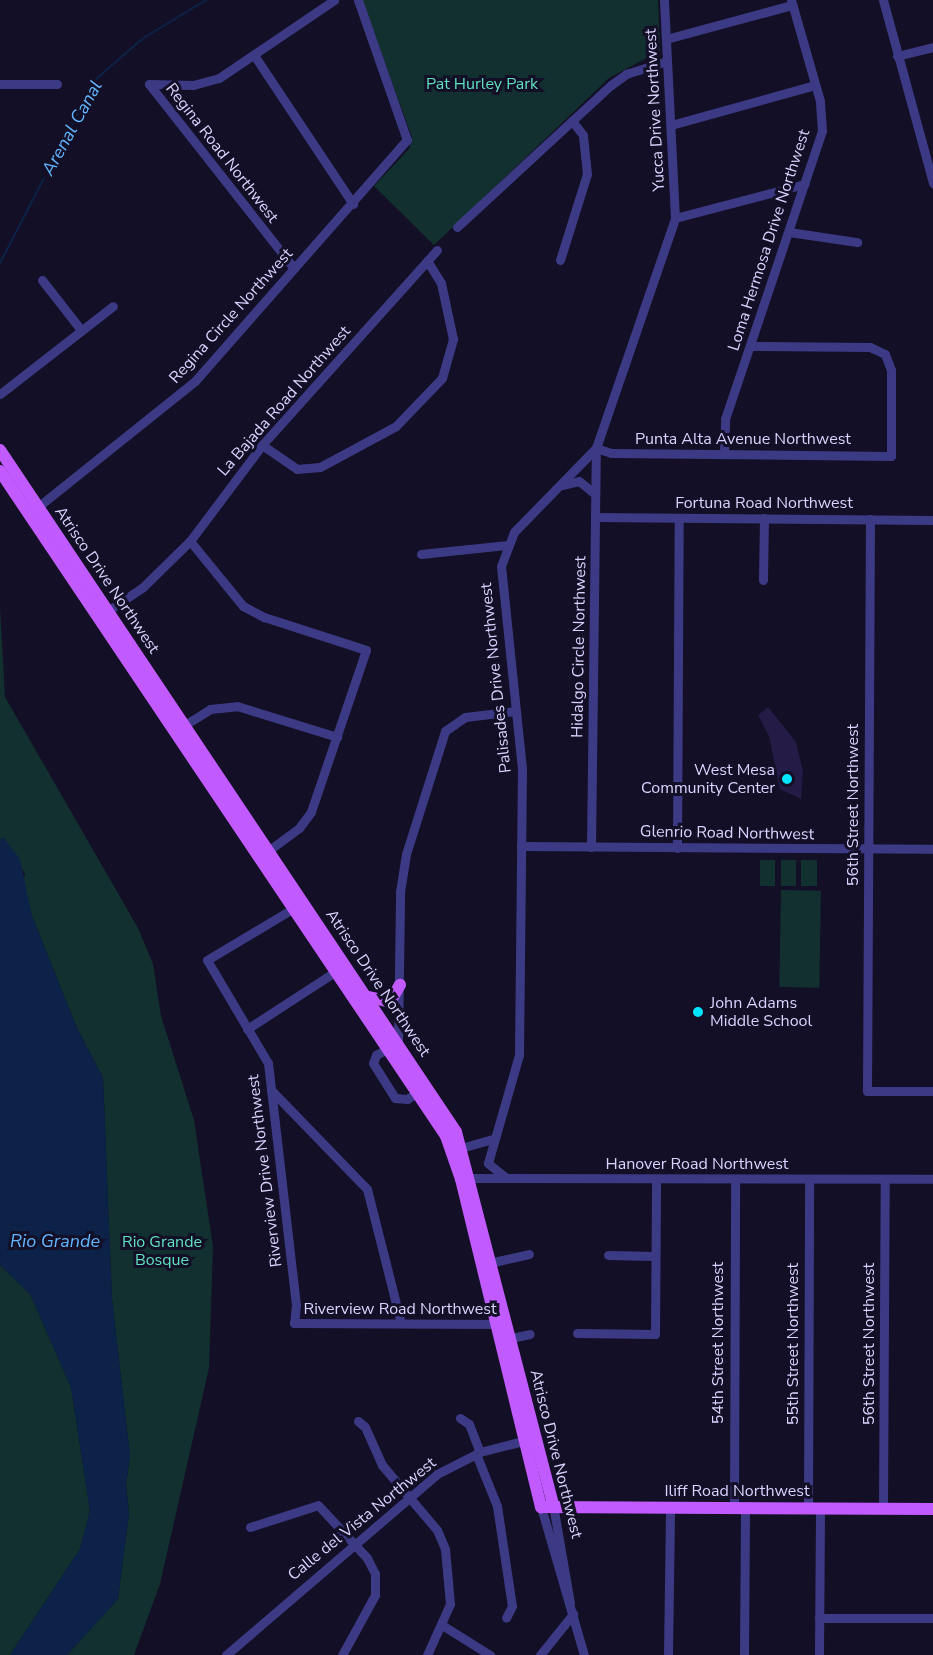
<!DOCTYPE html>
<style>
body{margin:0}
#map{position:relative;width:933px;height:1655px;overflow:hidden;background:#130f26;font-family:"Nunito Sans",sans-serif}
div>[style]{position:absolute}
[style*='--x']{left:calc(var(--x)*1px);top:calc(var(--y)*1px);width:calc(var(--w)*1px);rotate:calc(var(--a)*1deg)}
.green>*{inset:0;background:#12302f;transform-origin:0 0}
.water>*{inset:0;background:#0c2248}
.stream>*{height:2px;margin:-1px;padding:0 1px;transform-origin:1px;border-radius:1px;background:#0c2248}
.building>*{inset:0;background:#241b47}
.minor>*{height:9px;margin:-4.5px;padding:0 4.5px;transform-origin:4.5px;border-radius:4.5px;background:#3d3a85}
.major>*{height:12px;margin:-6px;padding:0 6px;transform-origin:6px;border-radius:6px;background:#c25bff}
.dots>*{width:16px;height:16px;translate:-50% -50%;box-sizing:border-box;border:3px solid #130f26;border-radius:50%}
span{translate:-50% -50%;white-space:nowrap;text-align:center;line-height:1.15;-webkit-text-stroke:6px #130f26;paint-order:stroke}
.park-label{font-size:16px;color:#5fe0c0}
.street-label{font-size:16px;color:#d9d4ff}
.poi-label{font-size:16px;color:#d9d4ff}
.right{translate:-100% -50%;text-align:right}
.left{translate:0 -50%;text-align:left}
.water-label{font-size:18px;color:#62b6ff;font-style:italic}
</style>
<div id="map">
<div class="green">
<i style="clip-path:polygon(362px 0,658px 0,660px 51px,609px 78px,434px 245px,374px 186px,409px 149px,412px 137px)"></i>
<i style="clip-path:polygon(0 607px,5px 697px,138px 928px,153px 964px,161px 1016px,194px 1120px,213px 1247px,209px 1368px,160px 1584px,134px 1655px,67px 1655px,118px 1599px,129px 1513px,126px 1485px,130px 1456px,112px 1299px,103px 1078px,76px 1026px,32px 916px,22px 887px,25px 874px,4px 838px,0 839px)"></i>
<i style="left:760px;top:860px;width:15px;height:26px"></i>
<i style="left:781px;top:860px;width:15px;height:26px"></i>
<i style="left:801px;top:860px;width:16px;height:26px"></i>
<i style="left:781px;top:890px;width:40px;height:97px;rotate:1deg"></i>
<i style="clip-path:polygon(0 1265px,30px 1294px,71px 1387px,90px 1511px,80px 1549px,10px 1655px,0 1655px)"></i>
</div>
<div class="water">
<i style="clip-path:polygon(4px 838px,20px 859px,32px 916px,76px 1026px,103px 1078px,112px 1299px,130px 1456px,126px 1485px,129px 1513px,118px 1599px,67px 1655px,10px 1655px,80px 1549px,90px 1511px,71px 1387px,30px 1294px,0 1265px,0 839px)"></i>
</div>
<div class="stream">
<i style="--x:0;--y:263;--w:206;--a:-62.6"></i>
<i style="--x:95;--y:80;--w:62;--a:-41.1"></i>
<i style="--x:142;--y:39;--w:75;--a:-31.4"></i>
</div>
<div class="building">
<i style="clip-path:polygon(768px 707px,796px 742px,803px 771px,801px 799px,780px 789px,769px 736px,758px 715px)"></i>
</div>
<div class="minor">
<i style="--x:883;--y:0;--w:190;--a:74.7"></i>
<i style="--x:666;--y:39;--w:131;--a:-15.1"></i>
<i style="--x:254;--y:55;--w:179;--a:56.4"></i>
<i style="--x:897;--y:56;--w:37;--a:-14"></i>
<i style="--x:0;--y:84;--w:57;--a:0"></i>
<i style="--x:149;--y:84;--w:234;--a:51.8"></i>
<i style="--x:149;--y:84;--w:44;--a:1.3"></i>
<i style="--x:193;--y:85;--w:27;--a:-15"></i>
<i style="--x:219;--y:78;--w:139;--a:-34.1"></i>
<i style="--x:671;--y:125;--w:149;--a:-15.5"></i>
<i style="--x:675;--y:218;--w:134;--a:-14.7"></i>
<i style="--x:457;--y:227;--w:209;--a:-42.7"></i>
<i style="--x:611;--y:85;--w:19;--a:-36"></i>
<i style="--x:626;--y:74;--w:43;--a:-17.6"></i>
<i style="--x:789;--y:232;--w:69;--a:8.4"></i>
<i style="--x:560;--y:260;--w:90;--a:-72.6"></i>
<i style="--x:587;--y:174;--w:39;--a:-96"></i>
<i style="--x:583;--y:135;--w:18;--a:-128"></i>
<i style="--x:42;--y:280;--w:63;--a:52"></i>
<i style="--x:0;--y:394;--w:143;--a:-37.9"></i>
<i style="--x:262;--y:445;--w:42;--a:34.4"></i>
<i style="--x:297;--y:469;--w:23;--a:-5"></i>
<i style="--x:320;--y:467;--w:86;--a:-28.3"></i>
<i style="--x:396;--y:426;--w:66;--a:-46.2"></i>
<i style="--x:442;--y:378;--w:41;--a:-74.2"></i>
<i style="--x:453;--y:339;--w:57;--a:-102.1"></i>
<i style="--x:441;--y:283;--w:26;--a:-122"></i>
<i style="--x:596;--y:448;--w:16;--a:18"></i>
<i style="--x:611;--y:453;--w:280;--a:0.6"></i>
<i style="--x:891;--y:456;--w:86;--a:-90"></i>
<i style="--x:891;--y:370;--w:17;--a:-111"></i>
<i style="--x:885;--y:354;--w:17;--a:-155"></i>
<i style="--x:870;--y:347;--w:119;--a:-179.5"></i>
<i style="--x:724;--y:454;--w:35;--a:-88"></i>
<i style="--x:725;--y:419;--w:304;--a:-71.4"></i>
<i style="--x:822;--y:131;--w:30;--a:-94"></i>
<i style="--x:820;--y:101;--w:105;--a:-106"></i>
<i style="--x:563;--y:485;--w:16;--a:-14"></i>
<i style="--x:579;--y:481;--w:21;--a:39"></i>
<i style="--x:34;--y:510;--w:206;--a:-38.7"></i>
<i style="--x:195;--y:381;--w:321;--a:-48.7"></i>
<i style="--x:407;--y:140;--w:148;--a:-109.3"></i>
<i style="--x:595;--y:517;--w:338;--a:0.5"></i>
<i style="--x:870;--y:519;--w:572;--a:90.3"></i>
<i style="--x:867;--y:1091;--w:66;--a:0"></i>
<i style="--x:190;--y:541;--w:84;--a:50.8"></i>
<i style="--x:243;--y:606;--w:24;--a:28"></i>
<i style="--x:264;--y:617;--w:107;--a:17.9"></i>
<i style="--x:366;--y:650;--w:171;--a:108.8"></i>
<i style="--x:311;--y:812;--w:20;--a:127"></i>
<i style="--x:299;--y:828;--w:44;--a:143.4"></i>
<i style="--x:421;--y:554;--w:85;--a:-6"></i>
<i style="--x:763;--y:580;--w:62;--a:-89.1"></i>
<i style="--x:103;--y:614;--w:48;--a:-34"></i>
<i style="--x:143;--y:587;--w:66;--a:-44.4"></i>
<i style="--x:190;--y:541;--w:120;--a:-53.1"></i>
<i style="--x:262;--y:445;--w:262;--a:-48.1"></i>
<i style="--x:180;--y:728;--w:36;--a:-32"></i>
<i style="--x:210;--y:709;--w:27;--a:-6"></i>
<i style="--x:237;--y:706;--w:105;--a:17.2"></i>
<i style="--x:521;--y:846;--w:412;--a:0.4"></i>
<i style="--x:591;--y:847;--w:399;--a:-89.3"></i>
<i style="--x:677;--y:848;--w:330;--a:-89.7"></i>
<i style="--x:299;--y:905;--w:107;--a:149.1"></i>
<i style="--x:207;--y:960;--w:120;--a:59.4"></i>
<i style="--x:268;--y:1063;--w:244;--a:83.4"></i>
<i style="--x:296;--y:1305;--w:18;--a:96"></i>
<i style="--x:294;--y:1323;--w:208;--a:0.3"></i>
<i style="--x:247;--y:1029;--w:112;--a:-33"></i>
<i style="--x:423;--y:1089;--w:19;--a:148"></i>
<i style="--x:407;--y:1099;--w:12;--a:-175"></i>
<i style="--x:395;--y:1098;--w:41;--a:-122.2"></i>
<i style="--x:373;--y:1063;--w:9;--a:-69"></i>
<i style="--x:376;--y:1055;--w:25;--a:-29"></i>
<i style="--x:398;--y:1043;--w:151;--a:-89.2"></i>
<i style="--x:400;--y:892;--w:38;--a:-81"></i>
<i style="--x:406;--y:854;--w:129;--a:-72.4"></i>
<i style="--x:445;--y:731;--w:24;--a:-35"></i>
<i style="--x:465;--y:717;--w:50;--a:-6.8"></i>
<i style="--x:271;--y:1090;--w:138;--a:45.9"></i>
<i style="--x:367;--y:1189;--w:138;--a:75.8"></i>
<i style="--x:454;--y:1150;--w:40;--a:-16"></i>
<i style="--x:505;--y:1177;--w:22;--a:-141"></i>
<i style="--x:488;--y:1163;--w:112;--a:-74"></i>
<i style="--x:519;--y:1055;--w:286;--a:-89.4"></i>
<i style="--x:522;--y:769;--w:204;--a:-95.9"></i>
<i style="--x:501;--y:566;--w:36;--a:-69"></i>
<i style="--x:514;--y:532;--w:117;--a:-45.7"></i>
<i style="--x:596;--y:448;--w:243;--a:-71"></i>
<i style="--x:675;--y:218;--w:218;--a:-92.9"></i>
<i style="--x:463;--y:1178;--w:470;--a:0.1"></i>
<i style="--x:608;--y:1255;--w:47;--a:1.2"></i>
<i style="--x:485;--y:1264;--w:45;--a:-12.8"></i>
<i style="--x:577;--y:1333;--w:78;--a:0.7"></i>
<i style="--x:655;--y:1334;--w:155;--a:-89.6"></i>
<i style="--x:511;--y:1338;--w:19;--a:-12"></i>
<i style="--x:460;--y:1418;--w:11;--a:34"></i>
<i style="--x:469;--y:1424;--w:30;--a:69"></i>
<i style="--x:358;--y:1421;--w:9;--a:41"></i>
<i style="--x:365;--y:1427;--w:42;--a:65.9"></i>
<i style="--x:382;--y:1465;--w:85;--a:49.8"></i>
<i style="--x:437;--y:1530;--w:21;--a:67"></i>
<i style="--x:445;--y:1549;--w:55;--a:84.8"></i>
<i style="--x:450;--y:1604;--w:56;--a:114.3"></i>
<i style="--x:476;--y:1454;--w:56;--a:68"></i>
<i style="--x:497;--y:1506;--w:101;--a:81.5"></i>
<i style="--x:512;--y:1606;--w:13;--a:117"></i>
<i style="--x:553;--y:1505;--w:99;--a:80.2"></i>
<i style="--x:541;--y:1507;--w:154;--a:73.8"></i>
<i style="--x:734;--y:1507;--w:327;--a:-89.8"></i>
<i style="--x:808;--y:1508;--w:328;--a:-89.8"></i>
<i style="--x:883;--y:1509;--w:330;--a:-89.7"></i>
<i style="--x:250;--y:1527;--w:71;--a:-17.9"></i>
<i style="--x:318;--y:1505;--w:72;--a:47.2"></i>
<i style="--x:367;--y:1558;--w:18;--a:63"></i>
<i style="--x:375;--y:1574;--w:21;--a:90"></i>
<i style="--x:375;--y:1595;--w:68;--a:118.8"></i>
<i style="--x:819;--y:1618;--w:114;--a:0"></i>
<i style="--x:442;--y:1625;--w:57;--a:32"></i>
<i style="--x:226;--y:1655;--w:278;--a:-40.6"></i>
<i style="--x:437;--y:1474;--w:48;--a:-27.1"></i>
<i style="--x:480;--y:1452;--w:53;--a:-14.3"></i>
<i style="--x:540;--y:1655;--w:53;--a:-51.2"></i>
<i style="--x:668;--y:1655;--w:148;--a:-89.2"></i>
<i style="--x:744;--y:1655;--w:148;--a:-89.6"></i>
<i style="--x:819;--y:1655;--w:147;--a:-89.6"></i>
</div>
<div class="major">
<i style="--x:0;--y:450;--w:820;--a:56.23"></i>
<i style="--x:456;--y:1132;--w:385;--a:75.4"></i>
<i style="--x:0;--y:471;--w:801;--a:56.15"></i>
<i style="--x:446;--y:1136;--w:46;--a:70.8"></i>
<i style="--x:461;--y:1179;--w:338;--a:76.3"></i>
<i style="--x:541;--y:1507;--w:392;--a:0.3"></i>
<i style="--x:369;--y:997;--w:22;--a:13"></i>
<i style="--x:390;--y:1002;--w:20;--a:-60"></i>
</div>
<div class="dots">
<i style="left:787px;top:779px;background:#00e5ff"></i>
<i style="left:698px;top:1012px;background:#00e5ff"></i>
</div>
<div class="park-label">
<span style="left:482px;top:84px">Pat Hurley Park</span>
<span style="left:162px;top:1251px">Rio Grande<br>Bosque</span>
</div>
<div class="street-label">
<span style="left:655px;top:110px;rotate:-93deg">Yucca Drive Northwest</span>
<span style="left:222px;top:153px;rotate:52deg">Regina Road Northwest</span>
<span style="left:769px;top:240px;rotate:-72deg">Loma Hermosa Drive Northwest</span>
<span style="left:231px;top:316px;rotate:-48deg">Regina Circle Northwest</span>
<span style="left:284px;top:401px;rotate:-49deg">La Bajada Road Northwest</span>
<span style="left:743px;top:439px">Punta Alta Avenue Northwest</span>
<span style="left:764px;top:503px">Fortuna Road Northwest</span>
<span style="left:107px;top:580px;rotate:56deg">Atrisco Drive Northwest</span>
<span style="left:579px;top:647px;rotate:-89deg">Hidalgo Circle Northwest</span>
<span style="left:496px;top:678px;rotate:-96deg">Palisades Drive Northwest</span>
<span style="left:853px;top:805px;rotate:-90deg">56th Street Northwest</span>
<span style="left:727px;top:833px;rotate:1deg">Glenrio Road Northwest</span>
<span style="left:378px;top:983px;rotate:56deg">Atrisco Drive Northwest</span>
<span style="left:697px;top:1164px">Hanover Road Northwest</span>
<span style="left:265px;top:1171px;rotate:-97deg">Riverview Drive Northwest</span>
<span style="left:400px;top:1309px">Riverview Road Northwest</span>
<span style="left:718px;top:1343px;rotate:-90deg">54th Street Northwest</span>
<span style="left:793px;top:1344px;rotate:-90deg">55th Street Northwest</span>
<span style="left:869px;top:1344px;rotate:-90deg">56th Street Northwest</span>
<span style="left:556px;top:1454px;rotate:76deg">Atrisco Drive Northwest</span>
<span style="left:737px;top:1491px">Iliff Road Northwest</span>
<span style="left:362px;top:1519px;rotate:-39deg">Calle del Vista Northwest</span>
</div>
<div class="poi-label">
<span class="right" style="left:775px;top:779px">West Mesa<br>Community Center</span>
<span class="left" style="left:710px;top:1012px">John Adams<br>Middle School</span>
</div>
<div class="water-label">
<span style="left:72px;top:128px;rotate:-61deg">Arenal Canal</span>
<span style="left:55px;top:1241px">Rio Grande</span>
</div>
</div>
